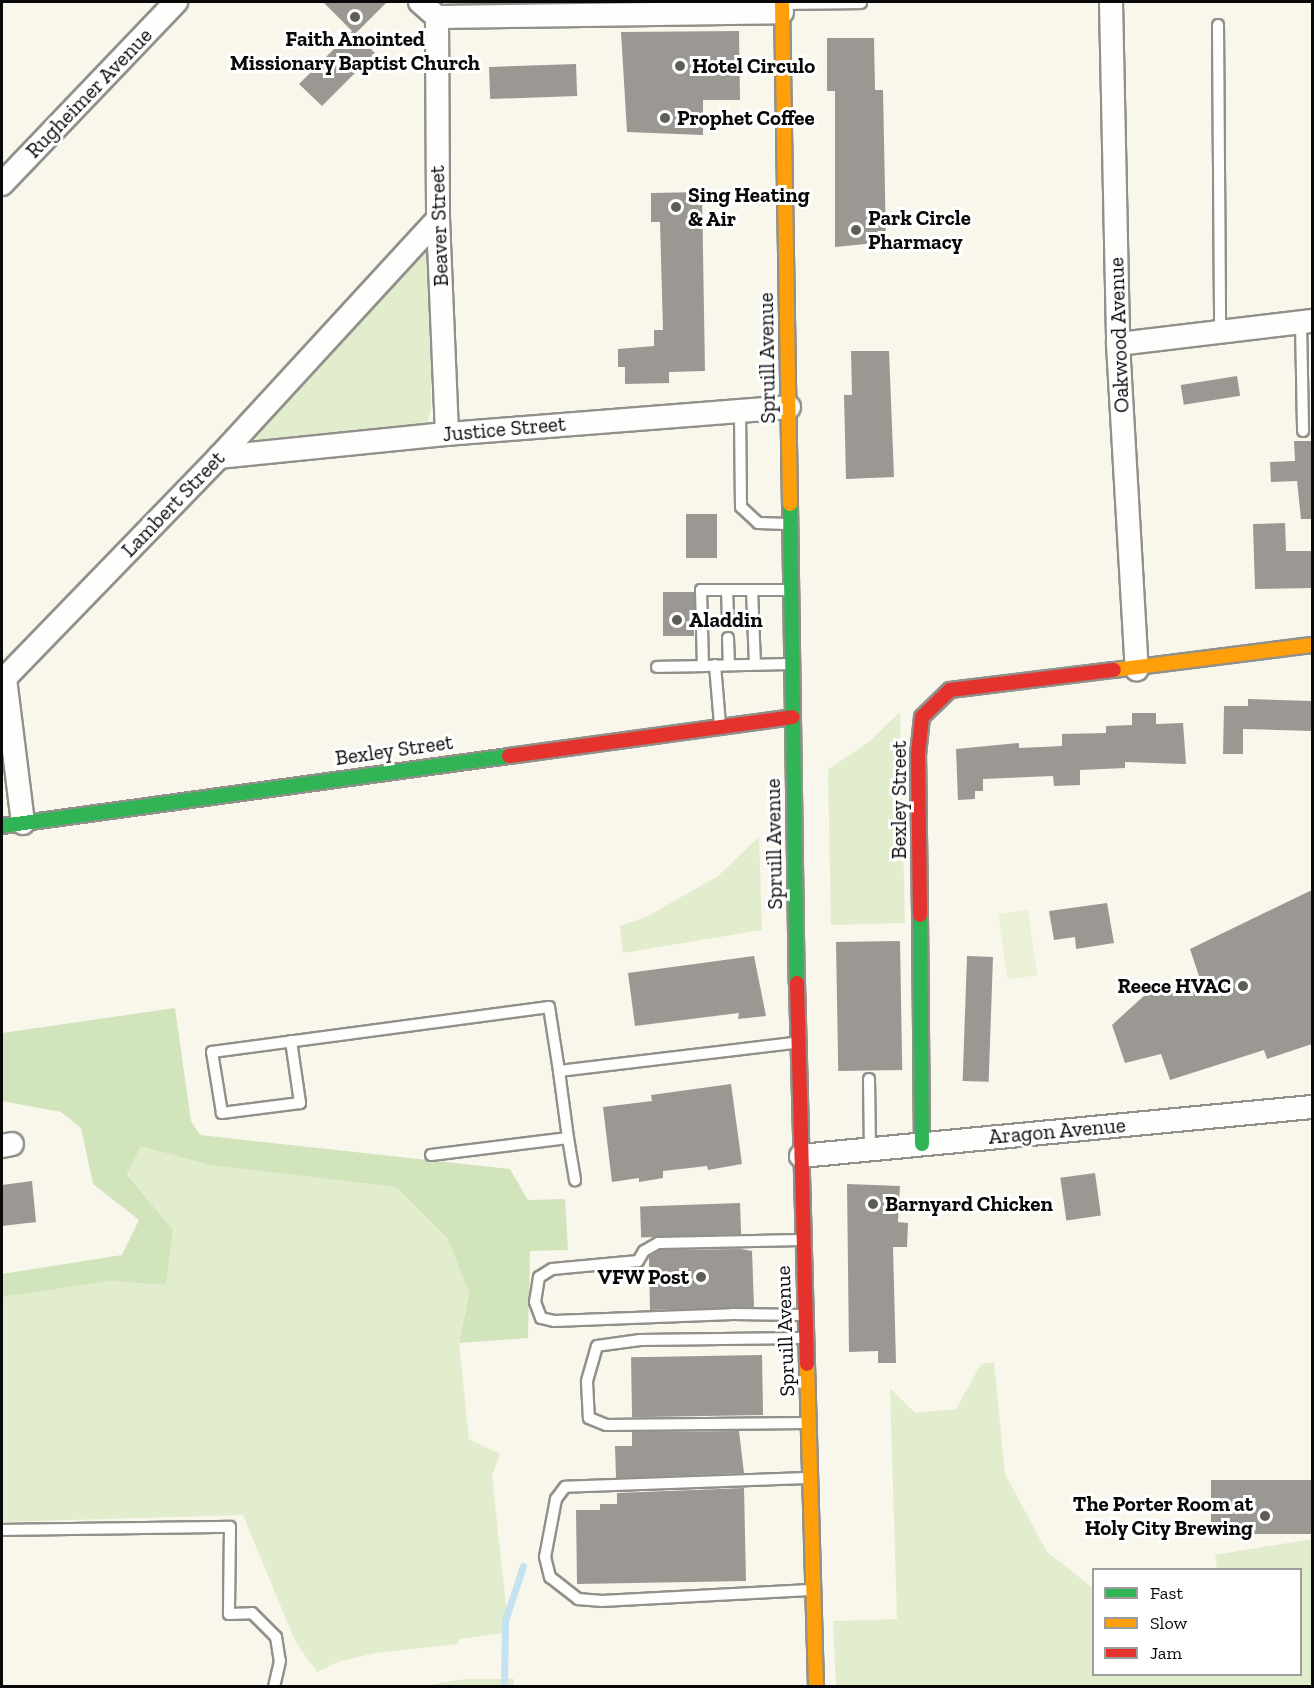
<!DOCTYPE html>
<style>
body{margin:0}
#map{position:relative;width:1314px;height:1688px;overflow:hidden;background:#f9f6ec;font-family:"Zilla Slab",serif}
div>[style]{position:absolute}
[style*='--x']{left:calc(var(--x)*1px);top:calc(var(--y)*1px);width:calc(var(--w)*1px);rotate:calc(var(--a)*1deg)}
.green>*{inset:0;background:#e1edcd}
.forest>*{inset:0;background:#d2e4bc}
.pitch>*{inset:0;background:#ebf1d7;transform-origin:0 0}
.stream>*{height:7px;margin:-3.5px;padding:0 3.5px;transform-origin:3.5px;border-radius:3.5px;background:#c5e2f0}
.building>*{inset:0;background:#9b9893;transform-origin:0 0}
.roads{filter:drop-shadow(2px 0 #91908b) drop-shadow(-2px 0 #91908b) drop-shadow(0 2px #91908b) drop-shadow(0 -2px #91908b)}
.lane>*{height:10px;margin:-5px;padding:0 5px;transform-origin:5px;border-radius:5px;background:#fefefc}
.street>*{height:22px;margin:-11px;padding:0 11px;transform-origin:11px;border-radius:11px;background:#fefefc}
.fast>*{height:14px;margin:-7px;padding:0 7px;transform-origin:7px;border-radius:7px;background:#30b455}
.slow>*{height:14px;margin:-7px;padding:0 7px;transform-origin:7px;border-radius:7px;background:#ff9f0a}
.jam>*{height:14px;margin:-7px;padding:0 7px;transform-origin:7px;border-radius:7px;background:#e5322d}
.dots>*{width:16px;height:16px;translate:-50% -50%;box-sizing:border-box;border:3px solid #fff;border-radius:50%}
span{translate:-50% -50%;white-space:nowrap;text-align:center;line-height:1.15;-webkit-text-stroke:6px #fff;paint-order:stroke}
.poi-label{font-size:21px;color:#090909;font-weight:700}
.left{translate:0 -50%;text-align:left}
.right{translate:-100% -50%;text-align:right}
.street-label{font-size:21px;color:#090909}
.frame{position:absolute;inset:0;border:3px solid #090909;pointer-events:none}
.legend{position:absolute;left:1092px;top:1568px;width:210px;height:108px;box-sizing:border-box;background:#fff;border:2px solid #9d9d9d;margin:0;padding:8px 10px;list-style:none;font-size:18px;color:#090909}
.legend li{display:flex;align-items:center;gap:12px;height:30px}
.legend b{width:30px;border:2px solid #9d9d9d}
</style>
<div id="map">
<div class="green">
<i style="clip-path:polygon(431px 240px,431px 411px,426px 427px,246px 445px,249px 431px)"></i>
<i style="clip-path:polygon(900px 712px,905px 923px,831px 925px,828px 770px,871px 740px)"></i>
<i style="clip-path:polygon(759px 837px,762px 930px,623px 953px,620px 926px,646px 917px,718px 876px)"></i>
<i style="clip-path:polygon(141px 1145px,210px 1165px,396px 1187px,448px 1239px,469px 1289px,459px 1343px,469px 1439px,500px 1454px,492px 1476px,509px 1632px,460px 1639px,457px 1644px,375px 1653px,338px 1662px,317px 1672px,295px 1641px,243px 1515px,2px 1522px,2px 1297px,110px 1281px,166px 1285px,173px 1230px,127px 1173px)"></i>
<i style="clip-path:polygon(994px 1362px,1005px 1474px,1047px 1552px,1093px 1588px,1094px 1674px,1300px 1674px,1300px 1570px,1217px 1569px,1215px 1555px,1312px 1539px,1312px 1686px,836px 1686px,833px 1621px,897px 1619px,890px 1388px,915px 1413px,956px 1409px,981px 1364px)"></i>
<i style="clip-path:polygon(465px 1679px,514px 1679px,514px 1686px,421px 1686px)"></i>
</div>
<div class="forest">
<i style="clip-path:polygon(175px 1008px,191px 1121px,200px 1135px,510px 1169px,528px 1200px,565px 1199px,568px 1250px,530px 1251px,528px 1338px,459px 1343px,469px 1292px,448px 1239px,396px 1187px,210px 1165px,141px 1146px,127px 1174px,173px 1230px,166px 1285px,110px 1281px,2px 1297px,2px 1274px,122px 1255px,139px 1220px,93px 1184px,81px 1128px,61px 1112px,2px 1101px,2px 1033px)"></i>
</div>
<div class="pitch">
<i style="left:1028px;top:910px;width:66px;height:30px;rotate:82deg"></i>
</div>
<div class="stream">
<i style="--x:504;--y:1686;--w:65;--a:-89.1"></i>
<i style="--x:505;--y:1621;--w:58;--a:-71.9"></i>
</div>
<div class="building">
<i style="clip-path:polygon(323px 2px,387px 2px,355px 34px,375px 53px,322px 106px,299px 84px,352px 31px)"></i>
<i style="clip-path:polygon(739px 31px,740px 100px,703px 100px,703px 135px,627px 132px,621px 32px)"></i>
<i style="clip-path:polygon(827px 38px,874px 38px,875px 90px,883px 90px,886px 242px,835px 247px,835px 91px,827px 91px)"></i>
<i style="left:576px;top:64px;width:32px;height:87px;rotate:88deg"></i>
<i style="clip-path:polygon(702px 192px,705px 371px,669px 372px,669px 383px,625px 384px,625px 367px,618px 367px,618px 349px,654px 346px,654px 330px,663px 330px,660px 222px,651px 222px,651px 193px)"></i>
<i style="clip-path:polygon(851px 351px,889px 351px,894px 477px,846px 479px,844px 395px,852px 395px)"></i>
<i style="left:1237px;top:376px;width:20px;height:57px;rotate:81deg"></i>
<i style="clip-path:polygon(1294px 441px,1312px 441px,1312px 519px,1301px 519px,1297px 481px,1271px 482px,1270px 462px,1295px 461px)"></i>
<i style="left:686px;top:514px;width:31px;height:44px"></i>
<i style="clip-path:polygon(1285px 523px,1286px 551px,1312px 551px,1312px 588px,1255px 589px,1253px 524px)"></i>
<i style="left:663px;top:592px;width:31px;height:44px"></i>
<i style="clip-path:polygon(1248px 699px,1312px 701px,1312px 731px,1243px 729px,1243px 754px,1223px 754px,1224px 706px,1248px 706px)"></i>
<i style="clip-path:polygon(1132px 713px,1156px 713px,1156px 724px,1183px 723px,1186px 764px,1125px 762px,1125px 768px,1080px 770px,1080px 785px,1054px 786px,1053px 776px,983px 779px,983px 791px,975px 791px,975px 799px,958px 800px,956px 749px,1019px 743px,1019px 748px,1062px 746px,1062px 734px,1106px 733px,1106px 726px,1132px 725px)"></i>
<i style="clip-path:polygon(1312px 890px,1312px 1044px,1267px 1059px,1264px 1050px,1170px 1080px,1161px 1054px,1125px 1063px,1112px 1025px,1147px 993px,1200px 979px,1190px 949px)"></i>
<i style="clip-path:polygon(1107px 903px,1114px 943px,1076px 949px,1075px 937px,1054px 940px,1049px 911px)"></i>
<i style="left:900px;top:941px;width:129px;height:64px;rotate:89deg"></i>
<i style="clip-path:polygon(754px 956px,766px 1016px,738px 1019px,739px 1013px,635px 1026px,628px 973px)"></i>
<i style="left:967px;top:956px;width:26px;height:125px;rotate:2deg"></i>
<i style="clip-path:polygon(731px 1084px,742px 1164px,708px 1170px,707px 1166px,663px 1171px,663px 1178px,639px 1182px,639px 1178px,612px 1182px,603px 1107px,652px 1101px,651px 1095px)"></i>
<i style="left:1095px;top:1173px;width:43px;height:35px;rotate:82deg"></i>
<i style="clip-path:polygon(32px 1181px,36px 1222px,2px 1226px,2px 1185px)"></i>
<i style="clip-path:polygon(847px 1184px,900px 1186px,898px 1222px,908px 1223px,907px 1247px,893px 1247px,896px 1363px,878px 1363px,878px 1351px,849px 1352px)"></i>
<i style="left:740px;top:1203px;width:31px;height:100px;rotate:88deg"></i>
<i style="clip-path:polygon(741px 1249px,752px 1251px,754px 1307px,650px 1310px,649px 1257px,660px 1250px)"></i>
<i style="left:762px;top:1355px;width:60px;height:131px;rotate:89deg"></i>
<i style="clip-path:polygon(739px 1431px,744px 1473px,616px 1478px,615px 1446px,632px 1446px,632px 1432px)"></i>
<i style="left:1312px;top:1480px;width:54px;height:101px;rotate:90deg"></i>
<i style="clip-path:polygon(744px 1488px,746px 1581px,577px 1584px,576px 1510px,600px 1510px,600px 1504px,617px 1504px,617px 1493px)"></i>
</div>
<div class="roads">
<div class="lane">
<i style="--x:783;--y:4;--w:78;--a:-0.7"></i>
<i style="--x:1218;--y:25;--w:308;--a:89.6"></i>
<i style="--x:1301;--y:323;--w:108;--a:88.9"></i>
<i style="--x:740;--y:411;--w:96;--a:89.4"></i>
<i style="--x:741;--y:507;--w:23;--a:43"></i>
<i style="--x:758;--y:523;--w:30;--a:2"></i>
<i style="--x:727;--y:590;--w:26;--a:88"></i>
<i style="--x:752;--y:590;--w:74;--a:87.7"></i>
<i style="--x:787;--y:590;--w:86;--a:180"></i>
<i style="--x:701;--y:590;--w:76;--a:88.5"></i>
<i style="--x:703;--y:666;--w:86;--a:-1.3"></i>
<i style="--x:728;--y:638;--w:27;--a:88"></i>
<i style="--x:715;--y:665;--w:60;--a:85.2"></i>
<i style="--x:657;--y:667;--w:46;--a:-1.2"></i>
<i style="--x:291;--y:1041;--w:63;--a:81.7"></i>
<i style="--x:300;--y:1103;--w:79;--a:172.7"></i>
<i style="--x:222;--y:1113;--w:62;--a:-99.3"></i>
<i style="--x:212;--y:1052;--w:340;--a:-7.6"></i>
<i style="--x:549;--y:1007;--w:65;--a:81.1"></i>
<i style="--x:559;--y:1071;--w:238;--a:-6.8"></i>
<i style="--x:869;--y:1079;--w:70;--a:89.2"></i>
<i style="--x:568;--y:1138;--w:43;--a:80.5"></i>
<i style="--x:431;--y:1155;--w:138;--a:-7.1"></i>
<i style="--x:568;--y:1138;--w:68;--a:-97.7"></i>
<i style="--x:801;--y:1240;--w:143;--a:178.8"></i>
<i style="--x:658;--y:1243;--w:16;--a:150"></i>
<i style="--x:644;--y:1251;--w:12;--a:121"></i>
<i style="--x:638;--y:1261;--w:86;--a:174.7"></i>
<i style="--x:552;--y:1269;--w:15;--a:148"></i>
<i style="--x:539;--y:1277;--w:25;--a:99"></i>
<i style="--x:535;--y:1302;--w:17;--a:69"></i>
<i style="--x:541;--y:1318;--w:13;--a:13"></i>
<i style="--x:554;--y:1321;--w:179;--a:-2.2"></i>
<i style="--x:733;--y:1314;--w:70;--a:0.8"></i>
<i style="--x:803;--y:1338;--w:163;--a:179.3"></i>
<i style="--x:640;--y:1340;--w:43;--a:172.1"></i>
<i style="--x:597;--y:1346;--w:37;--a:106"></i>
<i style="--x:587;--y:1382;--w:36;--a:87"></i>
<i style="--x:589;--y:1418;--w:18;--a:22"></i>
<i style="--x:606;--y:1425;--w:200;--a:-0.6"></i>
<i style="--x:807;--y:1478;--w:242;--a:177.9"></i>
<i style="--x:565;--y:1487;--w:15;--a:127"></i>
<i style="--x:556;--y:1499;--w:59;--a:100.7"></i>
<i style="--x:545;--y:1557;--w:21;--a:76"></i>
<i style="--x:550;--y:1577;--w:36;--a:38"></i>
<i style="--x:578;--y:1599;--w:24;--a:5"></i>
<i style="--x:602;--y:1601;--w:208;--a:-3"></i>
<i style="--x:2;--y:1530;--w:228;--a:-0.8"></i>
<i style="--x:230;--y:1527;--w:87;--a:90.7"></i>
<i style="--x:229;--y:1614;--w:23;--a:-2"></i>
<i style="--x:252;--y:1613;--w:34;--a:45"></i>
<i style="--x:276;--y:1637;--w:24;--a:81"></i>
<i style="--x:280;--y:1661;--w:26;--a:103"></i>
</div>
<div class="street">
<i style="--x:420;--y:2;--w:23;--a:41"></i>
<i style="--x:437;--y:17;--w:345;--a:-0.8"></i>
<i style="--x:1111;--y:2;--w:342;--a:88.8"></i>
<i style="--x:1118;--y:344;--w:326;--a:86.7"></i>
<i style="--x:437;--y:17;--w:202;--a:89.7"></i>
<i style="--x:438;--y:219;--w:215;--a:87.6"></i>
<i style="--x:2;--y:184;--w:252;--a:-46.3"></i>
<i style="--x:1118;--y:344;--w:195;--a:-6.8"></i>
<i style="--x:219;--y:457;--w:229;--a:-5.8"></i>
<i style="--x:447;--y:434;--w:343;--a:-4.5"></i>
<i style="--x:23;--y:823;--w:146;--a:-97.1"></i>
<i style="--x:5;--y:678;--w:308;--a:-45.9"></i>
<i style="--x:219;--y:457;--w:323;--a:-47.4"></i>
<i style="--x:2;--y:1146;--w:10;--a:-11"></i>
<i style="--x:801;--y:1156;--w:513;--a:-5.48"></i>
</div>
<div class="fast">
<i style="--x:790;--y:504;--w:479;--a:89.2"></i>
<i style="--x:2;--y:826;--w:512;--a:-7.86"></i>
<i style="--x:920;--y:915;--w:229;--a:89.5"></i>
</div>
<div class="slow">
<i style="--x:782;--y:2;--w:502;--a:89.09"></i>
<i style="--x:1114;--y:670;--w:200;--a:-7.2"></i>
<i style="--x:807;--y:1364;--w:322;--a:88.4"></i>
</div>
<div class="jam">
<i style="--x:509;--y:756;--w:286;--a:-7.8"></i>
<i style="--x:920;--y:915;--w:160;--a:-90.7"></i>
<i style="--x:918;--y:755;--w:38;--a:-84"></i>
<i style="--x:922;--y:717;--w:39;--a:-44"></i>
<i style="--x:950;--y:690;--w:165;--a:-7"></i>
<i style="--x:797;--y:983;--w:381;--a:88.5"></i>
</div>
</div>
<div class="dots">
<i style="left:355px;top:17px;background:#5d5c58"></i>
<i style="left:680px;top:66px;background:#5d5c58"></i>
<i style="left:665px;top:118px;background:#5d5c58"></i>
<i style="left:676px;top:207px;background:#5d5c58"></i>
<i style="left:856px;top:230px;background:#5d5c58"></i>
<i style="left:677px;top:620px;background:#5d5c58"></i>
<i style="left:1243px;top:986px;background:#5d5c58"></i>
<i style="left:873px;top:1204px;background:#5d5c58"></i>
<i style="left:701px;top:1277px;background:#5d5c58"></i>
<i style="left:1265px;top:1516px;background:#5d5c58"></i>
</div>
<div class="poi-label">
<span style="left:355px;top:51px">Faith Anointed<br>Missionary Baptist Church</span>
<span class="left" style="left:692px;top:66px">Hotel Circulo</span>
<span class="left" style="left:677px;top:118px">Prophet Coffee</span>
<span class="left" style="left:688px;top:207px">Sing Heating<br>&amp; Air</span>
<span class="left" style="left:868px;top:230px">Park Circle<br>Pharmacy</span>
<span class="left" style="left:689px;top:620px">Aladdin</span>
<span class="right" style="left:1231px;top:986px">Reece HVAC</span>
<span class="left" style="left:885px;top:1204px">Barnyard Chicken</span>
<span class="right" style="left:689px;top:1277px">VFW Post</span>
<span class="right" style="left:1253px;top:1516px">The Porter Room at<br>Holy City Brewing</span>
</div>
<div class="street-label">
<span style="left:89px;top:93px;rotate:-46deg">Rugheimer Avenue</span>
<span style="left:439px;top:226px;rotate:-92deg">Beaver Street</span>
<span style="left:1119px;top:335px;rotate:-92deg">Oakwood Avenue</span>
<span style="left:767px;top:358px;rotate:-91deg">Spruill Avenue</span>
<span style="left:504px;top:429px;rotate:-5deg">Justice Street</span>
<span style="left:173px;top:504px;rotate:-46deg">Lambert Street</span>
<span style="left:394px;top:750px;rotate:-8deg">Bexley Street</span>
<span style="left:899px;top:800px;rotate:-90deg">Bexley Street</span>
<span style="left:774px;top:844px;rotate:-91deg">Spruill Avenue</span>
<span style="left:1057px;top:1131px;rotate:-5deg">Aragon Avenue</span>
<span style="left:785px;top:1331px;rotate:-92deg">Spruill Avenue</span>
</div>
<div class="frame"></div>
<ul class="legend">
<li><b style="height:8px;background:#30b455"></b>Fast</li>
<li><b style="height:8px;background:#ff9f0a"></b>Slow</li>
<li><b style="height:8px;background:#e5322d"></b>Jam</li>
</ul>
</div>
